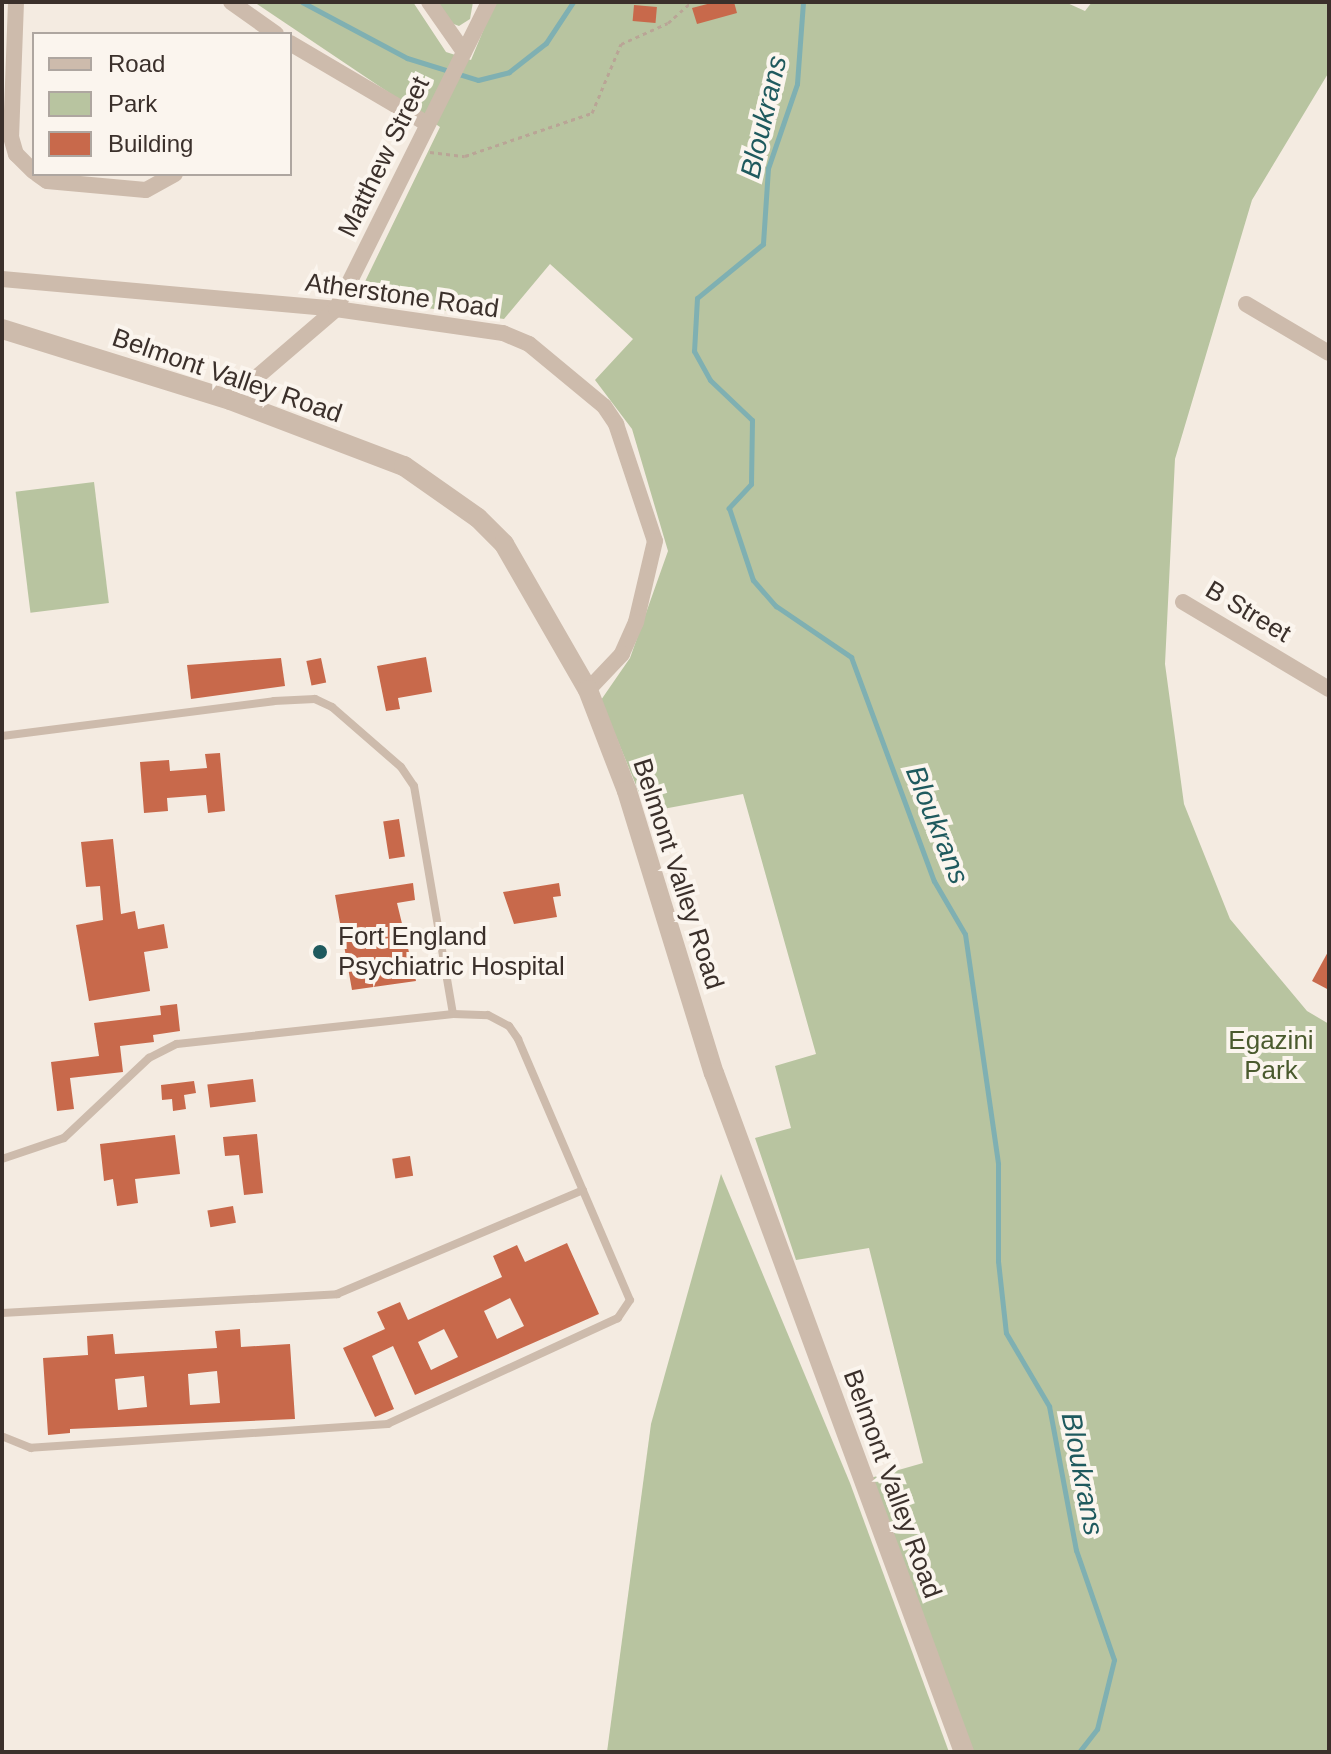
<!DOCTYPE html>
<style>
body{margin:0}
#map{position:relative;width:1331px;height:1754px;overflow:hidden;background:#f4ebe1;font-family:Helvetica,sans-serif}
div>[style]{position:absolute}
[style*='--x']{left:calc(var(--x)*1px);top:calc(var(--y)*1px);width:calc(var(--w)*1px);rotate:calc(var(--a)*1deg)}
.green>*{inset:0;background:#b8c4a0;transform-origin:0 0}
.stream>*{height:5px;margin:-2.5px;padding:0 2.5px;transform-origin:2.5px;border-radius:2.5px;background:#7fb0b2}
.building>*{inset:0;background:#c8694b;transform-origin:0 0}
.path>*{height:3px;margin-top:-1.5px;transform-origin:0;background:repeating-linear-gradient(90deg,#b9a596 0 4px,transparent 0 8px)}
.service>*{height:8px;margin:-4px;padding:0 4px;transform-origin:4px;border-radius:4px;background:#cdbbac}
.minor>*{height:16px;margin:-8px;padding:0 8px;transform-origin:8px;border-radius:8px;background:#cdbbac}
.tertiary>*{height:20px;margin:-10px;padding:0 10px;transform-origin:10px;border-radius:10px;background:#cdbbac}
.dots>*{width:22px;height:22px;translate:-50% -50%;box-sizing:border-box;border:4px solid #fbf5ee;border-radius:50%}
span{translate:-50% -50%;white-space:nowrap;text-align:center;line-height:1.15;-webkit-text-stroke:8px #fbf5ee;paint-order:stroke}
.street-label{font-size:26px;color:#3b302b}
.poi-label{font-size:26px;color:#3b302b}
.left{translate:0 -50%;text-align:left}
.park-label{font-size:26px;color:#4a5a2e}
.water-label{font-size:28px;color:#1f5a5e;font-style:italic}
.frame{position:absolute;inset:0;border:4px solid #3b302b;pointer-events:none}
.legend{position:absolute;left:32px;top:32px;width:260px;height:144px;box-sizing:border-box;background:#fbf5ee;border:2px solid #aea6a0;margin:0;padding:10px 14px;list-style:none;font-size:24px;color:#3b302b}
.legend li{display:flex;align-items:center;gap:16px;height:40px}
.legend b{width:40px;border:2px solid #aea6a0}
</style>
<div id="map">
<div class="green">
<i style="clip-path:polygon(254px 2px,413px 2px,446px 52px,471px 60px,495px 2px,1065px 2px,1085px 11px,1092px 2px,1329px 2px,1329px 72px,1252px 200px,1175px 459px,1165px 664px,1184px 804px,1230px 919px,1307px 1011px,1329px 1024px,1329px 1752px,970px 1752px,867px 1479px,923px 1463px,869px 1248px,796px 1260px,755px 1138px,791px 1128px,775px 1066px,816px 1054px,743px 794px,647px 812px,601px 700px,630px 658px,668px 551px,632px 429px,595px 380px,633px 339px,550px 264px,504px 319px,357px 298px,440px 127px)"></i>
<i style="clip-path:polygon(437px 2px,473px 2px,470px 19px,459px 26px,451px 23px)"></i>
<i style="left:94px;top:482px;width:122px;height:79px;rotate:83deg"></i>
<i style="clip-path:polygon(721px 1174px,850px 1483px,949px 1752px,607px 1752px,651px 1424px)"></i>
</div>
<div class="stream">
<i style="--x:302;--y:2;--w:119;--a:28.1"></i>
<i style="--x:407;--y:58;--w:74;--a:17.2"></i>
<i style="--x:478;--y:80;--w:32;--a:-14"></i>
<i style="--x:509;--y:72;--w:47;--a:-38.1"></i>
<i style="--x:546;--y:43;--w:49;--a:-56.6"></i>
<i style="--x:803;--y:2;--w:82;--a:94.2"></i>
<i style="--x:797;--y:84;--w:89;--a:109"></i>
<i style="--x:768;--y:168;--w:76;--a:93.8"></i>
<i style="--x:763;--y:244;--w:85;--a:140.7"></i>
<i style="--x:697;--y:298;--w:53;--a:93.2"></i>
<i style="--x:694;--y:351;--w:33;--a:61"></i>
<i style="--x:710;--y:380;--w:58;--a:43.6"></i>
<i style="--x:752;--y:420;--w:64;--a:90.9"></i>
<i style="--x:751;--y:484;--w:33;--a:133"></i>
<i style="--x:729;--y:508;--w:76;--a:71.6"></i>
<i style="--x:753;--y:580;--w:35;--a:49"></i>
<i style="--x:776;--y:606;--w:91;--a:34.2"></i>
<i style="--x:851;--y:657;--w:239;--a:69.7"></i>
<i style="--x:934;--y:881;--w:61;--a:59.7"></i>
<i style="--x:965;--y:934;--w:232;--a:81.8"></i>
<i style="--x:998;--y:1164;--w:97;--a:90"></i>
<i style="--x:998;--y:1261;--w:72;--a:83.7"></i>
<i style="--x:1006;--y:1333;--w:85;--a:59.5"></i>
<i style="--x:1049;--y:1406;--w:147;--a:79.4"></i>
<i style="--x:1076;--y:1550;--w:116;--a:70.9"></i>
<i style="--x:1114;--y:1660;--w:71;--a:103.8"></i>
<i style="--x:1097;--y:1729;--w:29;--a:128"></i>
</div>
<div class="building">
<i style="clip-path:polygon(715px 2px,734px 2px,737px 13px,697px 24px,692px 8px)"></i>
<i style="left:634px;top:5px;width:23px;height:16px;rotate:5deg"></i>
<i style="clip-path:polygon(426px 657px,432px 692px,398px 698px,400px 709px,386px 711px,377px 666px)"></i>
<i style="clip-path:polygon(281px 658px,285px 686px,191px 699px,187px 665px)"></i>
<i style="left:321px;top:658px;width:25px;height:15px;rotate:78deg"></i>
<i style="clip-path:polygon(220px 753px,225px 811px,208px 813px,206px 795px,167px 798px,168px 811px,144px 813px,140px 762px,169px 760px,170px 771px,207px 768px,205px 754px)"></i>
<i style="left:399px;top:819px;width:38px;height:16px;rotate:81deg"></i>
<i style="clip-path:polygon(113px 839px,121px 914px,135px 911px,138px 929px,164px 924px,168px 948px,144px 952px,150px 991px,89px 1001px,76px 925px,103px 920px,100px 886px,86px 887px,81px 842px)"></i>
<i style="clip-path:polygon(413px 883px,415px 900px,397px 903px,416px 981px,352px 990px,335px 895px)"></i>
<i style="clip-path:polygon(559px 883px,561px 896px,553px 897px,557px 917px,514px 924px,503px 892px)"></i>
<i style="clip-path:polygon(1329px 950px,1329px 990px,1312px 981px)"></i>
<i style="clip-path:polygon(177px 1004px,180px 1031px,153px 1035px,154px 1042px,120px 1046px,123px 1072px,70px 1078px,74px 1109px,57px 1111px,51px 1062px,99px 1056px,94px 1023px,161px 1015px,160px 1006px)"></i>
<i style="left:253px;top:1079px;width:23px;height:46px;rotate:83deg"></i>
<i style="clip-path:polygon(194px 1081px,196px 1093px,184px 1095px,186px 1109px,173px 1111px,172px 1099px,162px 1100px,161px 1085px)"></i>
<i style="clip-path:polygon(257px 1134px,263px 1193px,244px 1195px,239px 1155px,225px 1156px,223px 1137px)"></i>
<i style="clip-path:polygon(175px 1135px,180px 1174px,135px 1179px,138px 1203px,117px 1206px,113px 1179px,104px 1181px,100px 1144px)"></i>
<i style="left:410px;top:1156px;width:20px;height:18px;rotate:81deg"></i>
<i style="left:233px;top:1206px;width:17px;height:26px;rotate:80deg"></i>
<i style="clip-path:polygon(evenodd,567px 1243px,599px 1314px,415px 1395px,393px 1346px,372px 1356px,394px 1409px,375px 1417px,343px 1348px,385px 1329px,377px 1312px,400px 1302px,408px 1320px,502px 1277px,493px 1256px,517px 1245px,525px 1262px,567px 1243px,510px 1298px,524px 1326px,497px 1339px,484px 1311px,510px 1298px,567px 1243px,444px 1329px,458px 1357px,431px 1370px,418px 1342px,444px 1329px)"></i>
<i style="clip-path:polygon(evenodd,240px 1329px,241px 1347px,290px 1344px,295px 1419px,70px 1429px,70px 1433px,48px 1435px,43px 1358px,88px 1355px,87px 1336px,113px 1334px,115px 1354px,217px 1348px,215px 1331px,240px 1329px,217px 1371px,220px 1403px,190px 1405px,188px 1374px,217px 1371px,240px 1329px,144px 1376px,147px 1407px,118px 1410px,115px 1379px,144px 1376px)"></i>
</div>
<div class="path">
<i style="--x:430;--y:152;--w:35;--a:7"></i>
<i style="--x:465;--y:156;--w:134;--a:-18.7"></i>
<i style="--x:592;--y:113;--w:75;--a:-67.2"></i>
<i style="--x:621;--y:44;--w:51;--a:-24.1"></i>
<i style="--x:668;--y:23;--w:31;--a:-42"></i>
</div>
<div class="service">
<i style="--x:2;--y:736;--w:274;--a:-7.3"></i>
<i style="--x:274;--y:701;--w:41;--a:-2.8"></i>
<i style="--x:315;--y:699;--w:19;--a:25"></i>
<i style="--x:332;--y:707;--w:91;--a:41"></i>
<i style="--x:401;--y:767;--w:23;--a:56"></i>
<i style="--x:414;--y:786;--w:231;--a:80.3"></i>
<i style="--x:2;--y:1159;--w:65;--a:-18.7"></i>
<i style="--x:64;--y:1138;--w:117;--a:-43.3"></i>
<i style="--x:149;--y:1058;--w:31;--a:-27"></i>
<i style="--x:177;--y:1044;--w:278;--a:-6.2"></i>
<i style="--x:453;--y:1014;--w:35;--a:2"></i>
<i style="--x:488;--y:1015;--w:24;--a:28"></i>
<i style="--x:509;--y:1026;--w:16;--a:55"></i>
<i style="--x:518;--y:1039;--w:284;--a:66.8"></i>
<i style="--x:630;--y:1300;--w:22;--a:124"></i>
<i style="--x:618;--y:1318;--w:253;--a:155.3"></i>
<i style="--x:388;--y:1424;--w:358;--a:176.2"></i>
<i style="--x:31;--y:1448;--w:31;--a:-158"></i>
<i style="--x:2;--y:1313;--w:336;--a:-3.2"></i>
<i style="--x:337;--y:1294;--w:267;--a:-22.9"></i>
</div>
<div class="minor">
<i style="--x:16;--y:2;--w:135;--a:92.1"></i>
<i style="--x:11;--y:137;--w:18;--a:74"></i>
<i style="--x:16;--y:154;--w:25;--a:45"></i>
<i style="--x:231;--y:2;--w:55;--a:35.4"></i>
<i style="--x:429;--y:2;--w:61;--a:55"></i>
<i style="--x:290;--y:43;--w:158;--a:30.5"></i>
<i style="--x:37;--y:174;--w:12;--a:35"></i>
<i style="--x:47;--y:181;--w:99;--a:5.2"></i>
<i style="--x:146;--y:190;--w:33;--a:-29"></i>
<i style="--x:2;--y:279;--w:335;--a:5.1"></i>
<i style="--x:336;--y:309;--w:169;--a:8.2"></i>
<i style="--x:503;--y:333;--w:28;--a:23"></i>
<i style="--x:529;--y:344;--w:97;--a:39.6"></i>
<i style="--x:604;--y:406;--w:22;--a:56"></i>
<i style="--x:616;--y:424;--w:123;--a:71.6"></i>
<i style="--x:655;--y:541;--w:83;--a:103.2"></i>
<i style="--x:636;--y:622;--w:35;--a:114"></i>
<i style="--x:622;--y:654;--w:50;--a:133.4"></i>
<i style="--x:1246;--y:304;--w:96;--a:30.6"></i>
<i style="--x:230;--y:400;--w:140;--a:-40.6"></i>
<i style="--x:336;--y:309;--w:343;--a:-63.5"></i>
<i style="--x:1183;--y:602;--w:170;--a:30.8"></i>
</div>
<div class="tertiary">
<i style="--x:2;--y:329;--w:239;--a:17.3"></i>
<i style="--x:230;--y:400;--w:186;--a:20.8"></i>
<i style="--x:404;--y:466;--w:90;--a:35.1"></i>
<i style="--x:478;--y:518;--w:37;--a:45"></i>
<i style="--x:504;--y:544;--w:168;--a:60.1"></i>
<i style="--x:588;--y:690;--w:108;--a:68.9"></i>
<i style="--x:627;--y:791;--w:295;--a:72.9"></i>
<i style="--x:714;--y:1073;--w:724;--a:69.79"></i>
</div>
<div class="dots">
<i style="left:320px;top:952px;background:#1f5a5e"></i>
</div>
<div class="street-label">
<span style="left:384px;top:157px;rotate:-64deg">Matthew Street</span>
<span style="left:402px;top:296px;rotate:8deg">Atherstone Road</span>
<span style="left:227px;top:376px;rotate:19deg">Belmont Valley Road</span>
<span style="left:1248px;top:612px;rotate:31deg">B Street</span>
<span style="left:678px;top:874px;rotate:72deg">Belmont Valley Road</span>
<span style="left:892px;top:1484px;rotate:70deg">Belmont Valley Road</span>
</div>
<div class="poi-label">
<span class="left" style="left:338px;top:952px">Fort England<br>Psychiatric Hospital</span>
</div>
<div class="park-label">
<span style="left:1271px;top:1056px">Egazini<br>Park</span>
</div>
<div class="water-label">
<span style="left:764px;top:117px;rotate:-77deg">Bloukrans</span>
<span style="left:937px;top:825px;rotate:68deg">Bloukrans</span>
<span style="left:1082px;top:1474px;rotate:79deg">Bloukrans</span>
</div>
<div class="frame"></div>
<ul class="legend">
<li><b style="height:10px;background:#cdbbac"></b>Road</li>
<li><b style="height:22px;background:#b8c4a0"></b>Park</li>
<li><b style="height:22px;background:#c8694b"></b>Building</li>
</ul>
</div>
